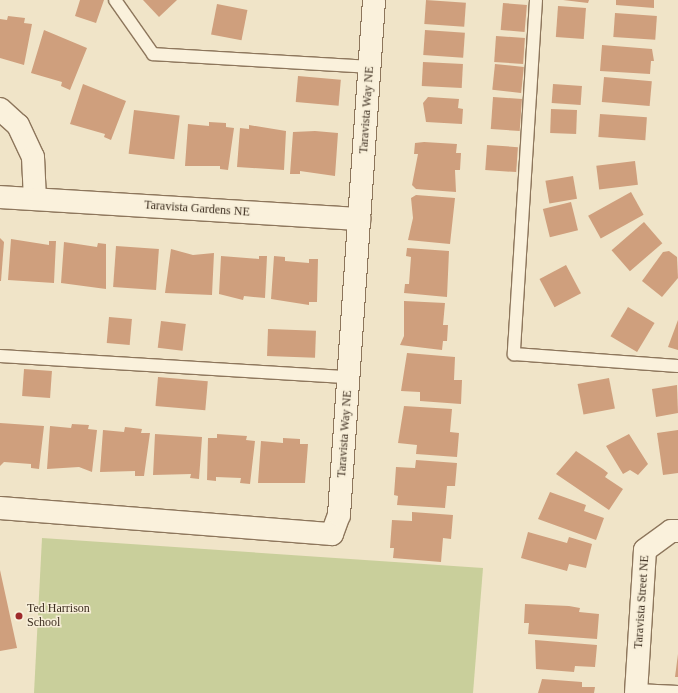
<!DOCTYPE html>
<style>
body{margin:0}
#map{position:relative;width:678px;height:693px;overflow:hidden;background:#f0e4c8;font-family:Georgia,serif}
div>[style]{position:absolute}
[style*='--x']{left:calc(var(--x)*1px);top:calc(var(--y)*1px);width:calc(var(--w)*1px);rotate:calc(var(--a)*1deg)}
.green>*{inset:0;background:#c9cf9b}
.building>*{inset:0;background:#cf9f7d;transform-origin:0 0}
.roads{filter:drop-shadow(1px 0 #8d765c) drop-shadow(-1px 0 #8d765c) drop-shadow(0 1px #8d765c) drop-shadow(0 -1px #8d765c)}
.lane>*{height:12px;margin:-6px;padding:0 6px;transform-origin:6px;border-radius:6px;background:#faf1dc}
.street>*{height:22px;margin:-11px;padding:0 11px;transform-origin:11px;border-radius:11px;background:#faf1dc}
.dots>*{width:11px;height:11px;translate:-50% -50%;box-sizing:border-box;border:2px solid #f7eed8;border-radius:50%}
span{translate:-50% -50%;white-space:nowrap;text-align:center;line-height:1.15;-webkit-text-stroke:3px #f7eed8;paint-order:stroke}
.street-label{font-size:12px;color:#3d2e20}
.poi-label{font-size:12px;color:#3d2e20}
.left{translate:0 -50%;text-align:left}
</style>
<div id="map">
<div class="green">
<i style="clip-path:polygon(42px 538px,483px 568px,473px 693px,34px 693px)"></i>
</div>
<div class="building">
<i style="clip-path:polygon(80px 0,104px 0,96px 23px,75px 16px)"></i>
<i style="clip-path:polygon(143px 0,177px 0,159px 17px)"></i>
<i style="left:426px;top:0;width:40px;height:24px;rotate:4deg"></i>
<i style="clip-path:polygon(563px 0,589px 0,588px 3px)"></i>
<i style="clip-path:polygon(616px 0,654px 0,654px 8px,616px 5px)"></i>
<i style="left:503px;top:3px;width:24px;height:27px;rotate:5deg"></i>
<i style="left:217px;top:4px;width:31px;height:31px;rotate:11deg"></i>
<i style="left:558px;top:6px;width:28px;height:31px;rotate:4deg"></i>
<i style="left:615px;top:13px;width:42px;height:24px;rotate:4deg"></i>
<i style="clip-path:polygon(8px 16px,25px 18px,24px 23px,32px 24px,24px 65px,0 58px,0 19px,7px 20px)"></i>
<i style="clip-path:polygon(44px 30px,87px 48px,70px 90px,61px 86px,62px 82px,31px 73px)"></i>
<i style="left:425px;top:30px;width:40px;height:25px;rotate:4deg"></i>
<i style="left:496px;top:36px;width:29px;height:26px;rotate:4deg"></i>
<i style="clip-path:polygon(602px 45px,652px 49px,654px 61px,651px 61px,650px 74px,600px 71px)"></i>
<i style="left:423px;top:62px;width:40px;height:24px;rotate:3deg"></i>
<i style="left:495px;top:64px;width:29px;height:26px;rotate:6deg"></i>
<i style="left:298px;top:76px;width:43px;height:26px;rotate:5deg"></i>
<i style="left:604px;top:77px;width:48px;height:25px;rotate:5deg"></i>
<i style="clip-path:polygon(83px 84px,126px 101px,111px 140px,104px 137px,105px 134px,70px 124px)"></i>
<i style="left:553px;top:84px;width:29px;height:19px;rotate:4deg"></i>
<i style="clip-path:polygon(428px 97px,459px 99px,458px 108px,463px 109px,462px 124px,426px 122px,423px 103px)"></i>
<i style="left:493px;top:97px;width:29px;height:32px;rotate:4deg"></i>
<i style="left:551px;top:109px;width:26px;height:24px;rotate:2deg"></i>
<i style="left:134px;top:110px;width:46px;height:44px;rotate:7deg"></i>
<i style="left:600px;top:114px;width:47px;height:23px;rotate:4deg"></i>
<i style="clip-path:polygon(209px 122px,226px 123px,226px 127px,234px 128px,228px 170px,220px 169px,220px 166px,185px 166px,188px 124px,209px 126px)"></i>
<i style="clip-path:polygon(249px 125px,286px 131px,284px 170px,237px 167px,240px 128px,249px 129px)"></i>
<i style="clip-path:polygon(315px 131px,338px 133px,335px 176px,300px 171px,300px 174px,290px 174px,293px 132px)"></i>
<i style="clip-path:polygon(424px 142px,457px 144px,456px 153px,461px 153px,460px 170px,455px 170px,456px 192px,416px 189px,412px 185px,418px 154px,414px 154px,415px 143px)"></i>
<i style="left:487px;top:145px;width:31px;height:25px;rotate:4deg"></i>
<i style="left:635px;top:161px;width:24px;height:39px;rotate:83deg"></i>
<i style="left:573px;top:176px;width:23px;height:28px;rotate:80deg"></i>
<i style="left:631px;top:192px;width:26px;height:49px;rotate:61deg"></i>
<i style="clip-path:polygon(416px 195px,455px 198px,450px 244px,408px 240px,413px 218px,411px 198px)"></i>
<i style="left:571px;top:202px;width:29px;height:29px;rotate:76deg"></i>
<i style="left:644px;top:222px;width:28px;height:43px;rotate:49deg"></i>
<i style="clip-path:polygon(0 238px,4px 242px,1px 281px,0 281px)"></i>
<i style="clip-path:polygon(11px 239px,49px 245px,49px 241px,56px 241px,54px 283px,8px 280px)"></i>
<i style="clip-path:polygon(64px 242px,97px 247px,98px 243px,106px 244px,106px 289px,61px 283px)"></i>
<i style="left:116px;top:246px;width:43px;height:41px;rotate:4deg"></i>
<i style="clip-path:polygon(407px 248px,449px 251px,447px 297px,404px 293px,405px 284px,409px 284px,411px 257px,406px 256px)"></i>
<i style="clip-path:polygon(171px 249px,193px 255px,214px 253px,212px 295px,165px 293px)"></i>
<i style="clip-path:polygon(669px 251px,677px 257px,678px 278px,662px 297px,642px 281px,663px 252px)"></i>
<i style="clip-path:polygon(221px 256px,259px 259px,259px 256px,267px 256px,265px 298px,244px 296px,243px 300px,219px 294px)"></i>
<i style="clip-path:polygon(274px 256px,285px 257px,285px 261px,309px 263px,309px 259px,318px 259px,317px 302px,309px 302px,309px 305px,271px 299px)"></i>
<i style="left:566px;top:265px;width:32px;height:30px;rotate:62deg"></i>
<i style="clip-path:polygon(404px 301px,445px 303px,443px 325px,448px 325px,447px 341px,443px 341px,442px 350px,400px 345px,404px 336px)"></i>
<i style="left:628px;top:307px;width:31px;height:34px;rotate:31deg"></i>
<i style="left:109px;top:317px;width:23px;height:26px;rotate:5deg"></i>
<i style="clip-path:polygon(678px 320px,678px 350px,668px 347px)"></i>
<i style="left:161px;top:321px;width:25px;height:27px;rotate:7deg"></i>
<i style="left:268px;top:329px;width:48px;height:27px;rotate:2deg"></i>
<i style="clip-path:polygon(407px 353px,455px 357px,454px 380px,462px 380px,461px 404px,420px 401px,420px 392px,401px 391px)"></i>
<i style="left:24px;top:369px;width:28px;height:27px;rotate:4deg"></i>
<i style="left:158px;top:377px;width:50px;height:29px;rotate:5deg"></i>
<i style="left:609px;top:378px;width:31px;height:32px;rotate:79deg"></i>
<i style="clip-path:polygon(677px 385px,678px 413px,656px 417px,652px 389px)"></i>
<i style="clip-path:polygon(404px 406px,452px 409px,450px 432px,459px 433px,457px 457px,416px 454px,417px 445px,398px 443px)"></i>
<i style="clip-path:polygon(0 423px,44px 426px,39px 469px,31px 468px,31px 464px,4px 462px,0 466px)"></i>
<i style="clip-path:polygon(72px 424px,89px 425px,88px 429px,97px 430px,92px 472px,79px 467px,47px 469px,50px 426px,71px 428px)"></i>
<i style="clip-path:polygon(125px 427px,142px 429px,141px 433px,150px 433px,144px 476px,135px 476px,135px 471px,100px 472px,103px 430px,124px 432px)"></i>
<i style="clip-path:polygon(678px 430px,678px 473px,663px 475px,657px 433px)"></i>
<i style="clip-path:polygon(155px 434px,202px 437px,199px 479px,190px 478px,191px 474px,153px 475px)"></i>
<i style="clip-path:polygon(217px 434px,247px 436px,246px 440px,255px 441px,250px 484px,240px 483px,241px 478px,216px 477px,216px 481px,207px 480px,208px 438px,217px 438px)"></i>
<i style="clip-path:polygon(629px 434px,648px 464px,638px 475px,630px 470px,623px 474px,606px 446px)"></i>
<i style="clip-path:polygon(283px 438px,300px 439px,300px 444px,308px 444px,305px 483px,258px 483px,261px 441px,283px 443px)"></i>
<i style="clip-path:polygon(576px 451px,603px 469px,608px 473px,605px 477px,623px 489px,609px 510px,556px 474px)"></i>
<i style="clip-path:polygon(416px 460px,457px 463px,455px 486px,447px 486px,445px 508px,397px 505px,398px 496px,394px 495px,396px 467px,415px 468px)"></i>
<i style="clip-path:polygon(550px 492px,586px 505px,584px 511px,604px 518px,596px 540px,538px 519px)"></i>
<i style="clip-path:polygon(412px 512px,453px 515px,451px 539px,443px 538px,441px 562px,393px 558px,394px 548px,390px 548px,392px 520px,412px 521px)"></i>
<i style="clip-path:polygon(528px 532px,567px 543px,569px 537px,592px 544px,586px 568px,569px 564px,567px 571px,521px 558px)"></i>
<i style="clip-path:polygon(0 570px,17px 648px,0 651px)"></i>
<i style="clip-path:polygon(525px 604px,569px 606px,580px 608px,579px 612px,599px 614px,597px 639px,528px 634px,529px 623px,524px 623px)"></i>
<i style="clip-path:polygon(535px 640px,597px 645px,595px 667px,575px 666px,574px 672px,536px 669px)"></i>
<i style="clip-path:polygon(678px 654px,678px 677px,675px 677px)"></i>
<i style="clip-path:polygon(542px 679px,582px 682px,582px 687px,595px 687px,594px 693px,538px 693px)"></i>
</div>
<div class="roads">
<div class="lane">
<i style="--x:115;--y:0;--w:66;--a:54.9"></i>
<i style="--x:153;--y:54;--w:217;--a:3.4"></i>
<i style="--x:536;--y:0;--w:355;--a:93.6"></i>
<i style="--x:514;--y:354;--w:164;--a:4.2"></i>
<i style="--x:0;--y:356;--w:349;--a:3.5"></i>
<i style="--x:636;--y:690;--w:42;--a:2.7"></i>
</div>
<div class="street">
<i style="--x:0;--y:109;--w:24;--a:42"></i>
<i style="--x:18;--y:125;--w:35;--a:65"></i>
<i style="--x:33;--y:157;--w:42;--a:87.3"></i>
<i style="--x:0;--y:197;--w:360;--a:3.5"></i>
<i style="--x:0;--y:508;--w:333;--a:4.5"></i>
<i style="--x:332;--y:534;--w:20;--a:-70"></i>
<i style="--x:339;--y:515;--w:516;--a:-86.11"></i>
<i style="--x:636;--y:693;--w:143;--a:-86.4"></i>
<i style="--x:645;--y:550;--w:32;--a:-36"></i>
<i style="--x:671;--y:531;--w:7;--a:0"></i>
</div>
</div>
<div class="dots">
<i style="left:19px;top:616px;background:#9e2a2b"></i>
</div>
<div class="street-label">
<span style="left:367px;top:110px;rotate:-86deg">Taravista Way NE</span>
<span style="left:197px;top:209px;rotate:4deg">Taravista Gardens NE</span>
<span style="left:345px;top:434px;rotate:-86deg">Taravista Way NE</span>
<span style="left:642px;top:602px;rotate:-86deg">Taravista Street NE</span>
</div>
<div class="poi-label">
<span class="left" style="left:27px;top:616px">Ted Harrison<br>School</span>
</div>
</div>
